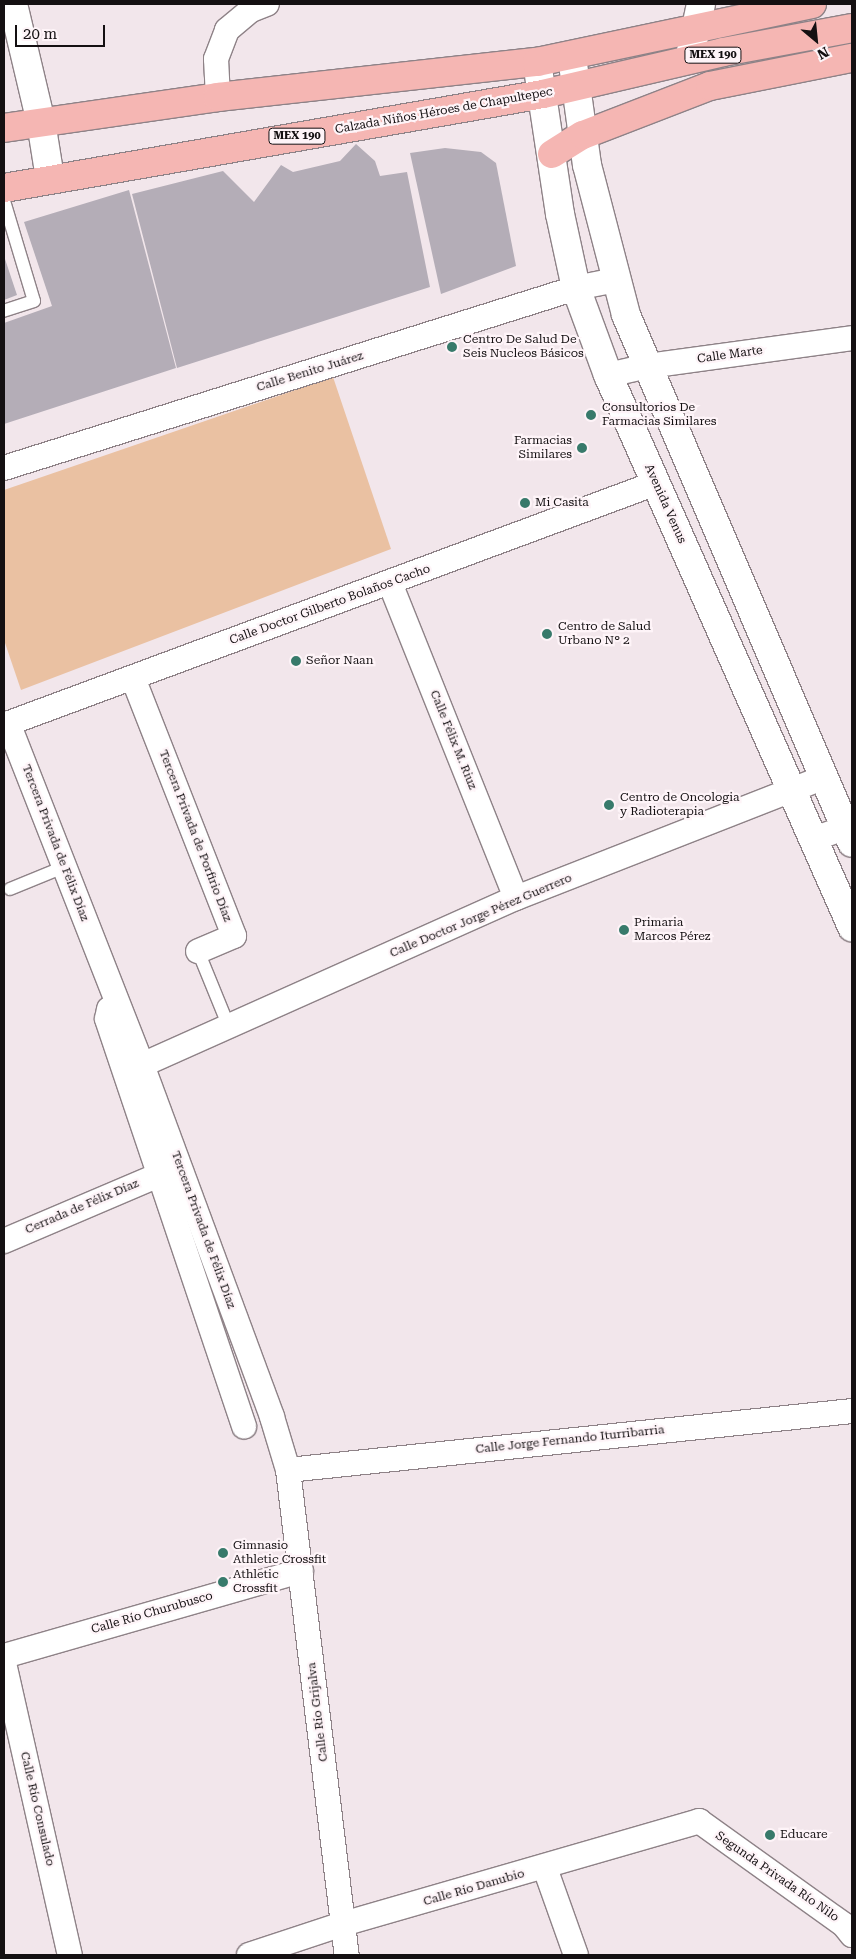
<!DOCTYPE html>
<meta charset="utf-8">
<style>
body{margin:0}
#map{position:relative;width:856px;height:1959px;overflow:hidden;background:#f2e6eb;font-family:"Roboto Serif",serif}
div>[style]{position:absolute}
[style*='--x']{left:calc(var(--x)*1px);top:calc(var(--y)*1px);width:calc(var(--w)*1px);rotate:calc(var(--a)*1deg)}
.green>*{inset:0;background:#eac1a2}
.building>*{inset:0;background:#b4adb7}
.roads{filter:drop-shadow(1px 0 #8e8287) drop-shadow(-1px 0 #8e8287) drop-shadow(0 1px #8e8287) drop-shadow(0 -1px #8e8287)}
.service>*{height:12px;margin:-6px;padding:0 6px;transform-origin:6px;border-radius:6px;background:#fff}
.minor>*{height:24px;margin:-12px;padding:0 12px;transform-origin:12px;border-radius:12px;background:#fff}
.tertiary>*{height:28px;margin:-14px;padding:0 14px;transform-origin:14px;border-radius:14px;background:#fff}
.secondary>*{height:28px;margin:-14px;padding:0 14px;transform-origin:14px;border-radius:14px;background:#fff}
.primary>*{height:28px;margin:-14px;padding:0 14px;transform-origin:14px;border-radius:14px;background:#f5b6b3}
.dots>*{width:14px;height:14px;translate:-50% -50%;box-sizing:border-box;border:2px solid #fef4f8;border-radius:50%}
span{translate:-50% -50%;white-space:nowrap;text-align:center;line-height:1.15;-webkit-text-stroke:4.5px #fef4f8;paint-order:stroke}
.shield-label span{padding:1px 4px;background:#fef4f8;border:1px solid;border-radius:4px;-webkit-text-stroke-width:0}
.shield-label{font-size:11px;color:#141012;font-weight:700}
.street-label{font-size:12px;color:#141012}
.poi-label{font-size:12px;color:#141012}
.left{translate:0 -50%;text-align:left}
.right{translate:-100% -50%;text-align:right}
.frame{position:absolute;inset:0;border:5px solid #141012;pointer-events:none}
.north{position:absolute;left:791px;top:15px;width:50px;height:50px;-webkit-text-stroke:4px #fef4f8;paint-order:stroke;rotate:152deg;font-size:14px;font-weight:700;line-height:20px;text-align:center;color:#141012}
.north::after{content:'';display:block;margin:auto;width:18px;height:22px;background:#141012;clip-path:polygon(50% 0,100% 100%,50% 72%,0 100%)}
.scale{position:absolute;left:15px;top:25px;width:90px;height:22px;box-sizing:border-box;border:2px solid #141012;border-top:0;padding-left:6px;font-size:15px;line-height:18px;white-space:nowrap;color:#141012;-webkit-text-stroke:4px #fef4f8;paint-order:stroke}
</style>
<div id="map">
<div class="green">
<i style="clip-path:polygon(333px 377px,391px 549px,21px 690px,4px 640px,4px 490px)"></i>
</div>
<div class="building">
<i style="clip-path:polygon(356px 144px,375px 161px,380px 176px,407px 172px,430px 287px,177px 368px,132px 194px,223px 171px,254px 202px,281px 165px,293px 172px,340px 161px)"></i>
<i style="clip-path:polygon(445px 148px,481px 152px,496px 163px,516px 266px,441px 294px,410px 153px)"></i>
<i style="clip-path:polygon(129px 190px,176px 368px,4px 424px,4px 323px,52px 306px,24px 222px)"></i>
<i style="clip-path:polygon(4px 256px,17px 295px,4px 300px)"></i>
</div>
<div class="roads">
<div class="service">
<i style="--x:4;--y:201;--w:104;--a:73.3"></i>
<i style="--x:34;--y:301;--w:32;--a:162"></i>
<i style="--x:10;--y:889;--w:58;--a:-22.2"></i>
<i style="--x:198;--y:951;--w:82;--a:67.8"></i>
</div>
<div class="minor">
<i style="--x:218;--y:97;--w:38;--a:-93"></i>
<i style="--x:216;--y:59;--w:31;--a:-69"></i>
<i style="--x:227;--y:30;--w:31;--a:-40"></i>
<i style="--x:251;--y:10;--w:17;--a:-21"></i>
<i style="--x:608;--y:375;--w:41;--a:-12.7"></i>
<i style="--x:648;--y:366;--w:206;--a:-7.8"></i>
<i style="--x:4;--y:468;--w:600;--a:-17.47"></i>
<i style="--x:576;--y:288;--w:41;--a:-11.3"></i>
<i style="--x:390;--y:583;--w:339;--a:68.2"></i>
<i style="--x:133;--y:678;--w:277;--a:68.6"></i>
<i style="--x:234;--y:936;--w:39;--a:157"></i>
<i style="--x:8;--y:723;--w:367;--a:68.6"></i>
<i style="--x:142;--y:1065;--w:375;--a:69.7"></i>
<i style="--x:272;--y:1417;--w:55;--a:73.2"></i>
<i style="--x:288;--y:1470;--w:489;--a:83.1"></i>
<i style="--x:4;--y:725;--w:695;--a:-20.36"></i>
<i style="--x:814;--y:839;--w:40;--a:-20.2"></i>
<i style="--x:109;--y:1009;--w:10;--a:101"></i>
<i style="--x:107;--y:1019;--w:430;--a:71.4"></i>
<i style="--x:142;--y:1065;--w:410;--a:-24.1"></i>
<i style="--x:516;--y:898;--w:331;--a:-21.4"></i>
<i style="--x:4;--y:1241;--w:171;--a:-23.1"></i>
<i style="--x:288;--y:1470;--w:567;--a:-5.97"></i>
<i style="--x:4;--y:1656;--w:309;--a:-16"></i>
<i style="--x:4;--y:1663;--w:299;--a:77.3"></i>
<i style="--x:545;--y:1868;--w:92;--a:70.4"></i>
<i style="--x:249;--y:1955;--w:99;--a:-18.3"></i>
<i style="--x:343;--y:1924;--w:371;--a:-16.1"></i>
<i style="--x:699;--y:1821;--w:178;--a:35.6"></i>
<i style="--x:844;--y:1925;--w:13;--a:51"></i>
</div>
<div class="tertiary">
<i style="--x:13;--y:4;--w:121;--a:76.7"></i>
<i style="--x:41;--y:122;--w:57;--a:80.9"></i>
<i style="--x:691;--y:51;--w:48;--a:-78"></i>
</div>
<div class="secondary">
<i style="--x:572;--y:57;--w:109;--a:82.1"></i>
<i style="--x:587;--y:165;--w:155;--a:75.4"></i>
<i style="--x:626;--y:315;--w:574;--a:66.83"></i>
<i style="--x:537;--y:62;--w:154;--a:81.4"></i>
<i style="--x:560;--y:214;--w:76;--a:77.8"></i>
<i style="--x:576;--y:288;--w:93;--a:69.8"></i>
<i style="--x:608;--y:375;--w:604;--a:66.15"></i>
</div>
<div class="primary">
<i style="--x:4;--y:128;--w:216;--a:-8.2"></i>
<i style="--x:218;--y:97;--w:321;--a:-6.3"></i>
<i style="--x:537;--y:62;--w:281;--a:-11.9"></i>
<i style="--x:552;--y:154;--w:36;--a:-32"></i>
<i style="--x:583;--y:135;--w:136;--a:-21.1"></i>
<i style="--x:710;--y:86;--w:145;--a:-11.2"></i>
<i style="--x:4;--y:188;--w:547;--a:-9.89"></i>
<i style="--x:543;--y:94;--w:185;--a:-13.1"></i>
<i style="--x:723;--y:52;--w:131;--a:-10.5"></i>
</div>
</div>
<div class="dots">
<i style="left:452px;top:347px;background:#387a6b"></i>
<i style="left:591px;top:415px;background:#387a6b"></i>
<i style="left:582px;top:448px;background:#387a6b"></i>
<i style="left:525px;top:503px;background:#387a6b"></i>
<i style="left:547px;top:634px;background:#387a6b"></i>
<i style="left:296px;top:661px;background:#387a6b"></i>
<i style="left:609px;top:805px;background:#387a6b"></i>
<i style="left:624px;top:930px;background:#387a6b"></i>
<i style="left:223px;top:1553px;background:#387a6b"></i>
<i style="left:223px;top:1582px;background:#387a6b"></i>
<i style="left:770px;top:1835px;background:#387a6b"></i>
</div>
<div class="shield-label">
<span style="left:713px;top:55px">MEX 190</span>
<span style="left:297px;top:136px">MEX 190</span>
</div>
<div class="street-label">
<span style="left:444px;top:111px;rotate:-10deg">Calzada Niños Héroes de Chapultepec</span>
<span style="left:730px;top:355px;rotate:-8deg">Calle Marte</span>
<span style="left:310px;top:372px;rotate:-17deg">Calle Benito Juárez</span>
<span style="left:665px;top:504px;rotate:66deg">Avenida Venus</span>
<span style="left:330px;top:605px;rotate:-20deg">Calle Doctor Gilberto Bolaños Cacho</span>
<span style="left:453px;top:740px;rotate:68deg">Calle Félix M. Riuz</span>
<span style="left:195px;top:836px;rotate:69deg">Tercera Privada de Porfirio Díaz</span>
<span style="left:55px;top:843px;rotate:69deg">Tercera Privada de Félix Díaz</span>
<span style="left:481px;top:916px;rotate:-23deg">Calle Doctor Jorge Pérez Guerrero</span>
<span style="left:82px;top:1207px;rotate:-23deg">Cerrada de Félix Díaz</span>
<span style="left:203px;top:1230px;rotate:70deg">Tercera Privada de Félix Díaz</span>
<span style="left:570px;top:1440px;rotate:-6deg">Calle Jorge Fernando Iturribarria</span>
<span style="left:152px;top:1613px;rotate:-16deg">Calle Río Churubusco</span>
<span style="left:318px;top:1712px;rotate:-97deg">Calle Río Grijalva</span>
<span style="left:37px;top:1809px;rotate:77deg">Calle Río Consulado</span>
<span style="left:777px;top:1877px;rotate:35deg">Segunda Privada Río Nilo</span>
<span style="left:474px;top:1888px;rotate:-16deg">Calle Río Danubio</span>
</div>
<div class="poi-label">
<span class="left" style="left:463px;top:347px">Centro De Salud De<br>Seis Nucleos Básicos</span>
<span class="left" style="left:602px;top:415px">Consultorios De<br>Farmacias Similares</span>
<span class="right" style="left:572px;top:448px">Farmacias<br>Similares</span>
<span class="left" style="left:535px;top:503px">Mi Casita</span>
<span class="left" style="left:558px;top:634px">Centro de Salud<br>Urbano N° 2</span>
<span class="left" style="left:306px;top:661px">Señor Naan</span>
<span class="left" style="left:620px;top:805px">Centro de Oncologia<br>y Radioterapia</span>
<span class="left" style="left:634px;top:930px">Primaria<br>Marcos Pérez</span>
<span class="left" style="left:233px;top:1553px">Gimnasio<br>Athletic Crossfit</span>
<span class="left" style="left:233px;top:1582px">Athletic<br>Crossfit</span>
<span class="left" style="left:780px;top:1835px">Educare</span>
</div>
<div class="frame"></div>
<div class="north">N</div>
<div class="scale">20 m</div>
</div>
